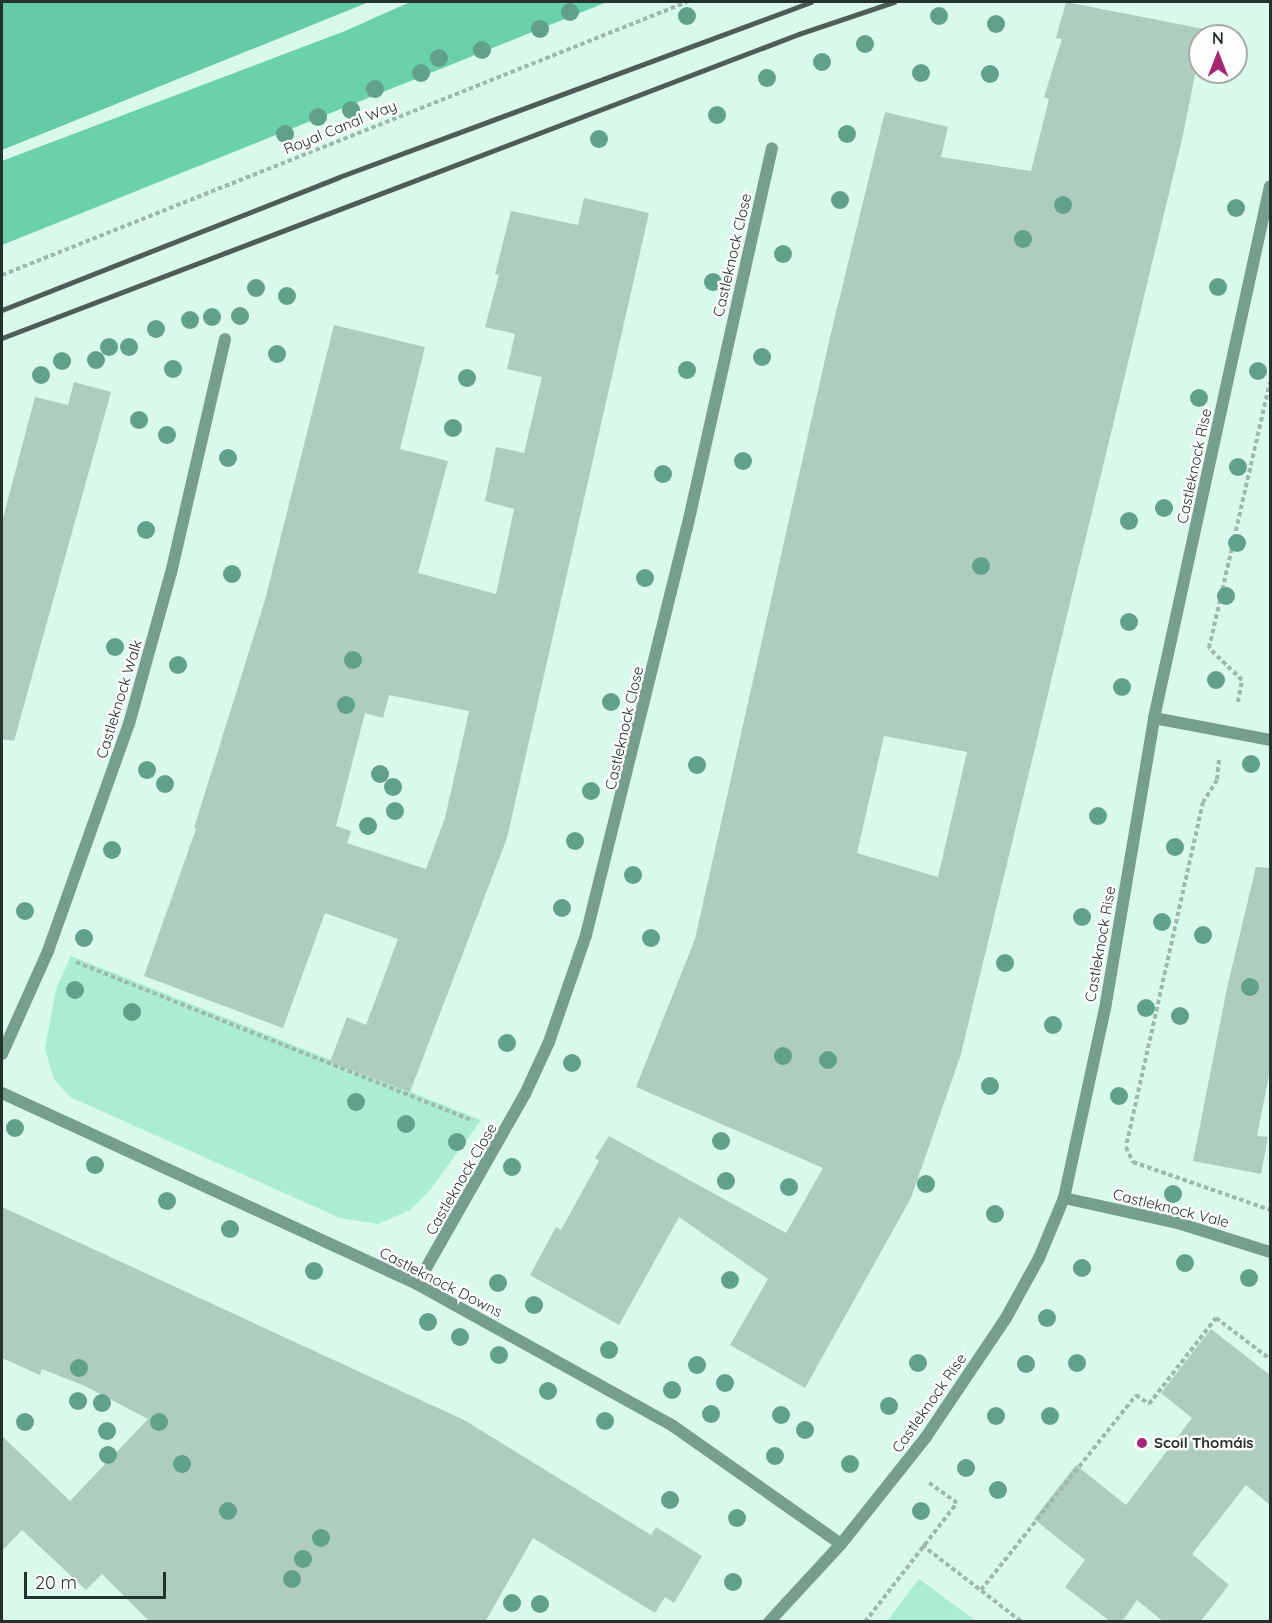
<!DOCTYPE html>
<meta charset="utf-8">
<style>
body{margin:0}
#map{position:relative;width:1272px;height:1623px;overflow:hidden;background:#d9f9eb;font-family:Quicksand,sans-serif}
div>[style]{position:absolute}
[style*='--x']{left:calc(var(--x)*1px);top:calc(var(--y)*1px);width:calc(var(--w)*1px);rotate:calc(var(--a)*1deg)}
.green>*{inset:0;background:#abedd2}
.forest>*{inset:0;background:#65cba6}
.water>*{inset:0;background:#6bd1ab}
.building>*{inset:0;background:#aecdbf}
.path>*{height:4px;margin-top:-2px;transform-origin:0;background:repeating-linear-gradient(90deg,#9eb8ad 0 4.5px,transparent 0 7.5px)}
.street>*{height:12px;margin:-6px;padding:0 6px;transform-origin:6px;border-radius:6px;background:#769e8d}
.rail>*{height:4.5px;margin:-2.25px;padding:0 2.25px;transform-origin:2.25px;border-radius:2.25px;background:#4e5e57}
.trees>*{width:18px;height:18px;margin:-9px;border-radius:50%;background:#62a08e}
.dots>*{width:16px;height:16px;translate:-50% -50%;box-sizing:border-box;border:3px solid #fdfdfd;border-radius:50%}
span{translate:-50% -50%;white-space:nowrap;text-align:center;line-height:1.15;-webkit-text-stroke:5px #fdfdfd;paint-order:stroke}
.street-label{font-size:15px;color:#25312c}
.poi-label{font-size:15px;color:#25312c;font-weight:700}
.left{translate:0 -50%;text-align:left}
.frame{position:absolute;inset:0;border:3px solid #25312c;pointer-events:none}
.north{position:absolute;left:1188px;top:24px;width:60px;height:60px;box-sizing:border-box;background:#fdfdfd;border:2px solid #a7aba9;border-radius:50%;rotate:0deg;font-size:16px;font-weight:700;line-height:24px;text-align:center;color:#25312c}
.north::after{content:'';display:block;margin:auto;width:21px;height:27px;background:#a62676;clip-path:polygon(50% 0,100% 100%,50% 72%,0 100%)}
.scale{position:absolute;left:24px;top:1572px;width:142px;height:27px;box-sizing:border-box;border:3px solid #25312c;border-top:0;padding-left:8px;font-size:18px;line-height:21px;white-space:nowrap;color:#25312c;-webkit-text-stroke:4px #fdfdfd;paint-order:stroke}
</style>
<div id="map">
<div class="green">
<i style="clip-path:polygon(71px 956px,481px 1120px,430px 1190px,410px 1210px,378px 1224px,340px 1218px,70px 1097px,54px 1079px,45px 1049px,56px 989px)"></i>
<i style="clip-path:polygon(919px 1579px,976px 1621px,887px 1621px)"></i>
</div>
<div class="forest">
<i style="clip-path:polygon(2px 2px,369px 2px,2px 150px)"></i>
</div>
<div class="water">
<i style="clip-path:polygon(410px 2px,607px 2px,2px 245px,2px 161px,345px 31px)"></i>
</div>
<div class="building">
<i style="clip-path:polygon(evenodd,1066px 2px,1204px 29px,1183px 135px,961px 1054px,911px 1198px,805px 1388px,730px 1345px,768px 1279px,679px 1217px,619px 1325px,530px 1275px,556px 1227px,561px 1230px,599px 1161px,595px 1158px,609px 1136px,786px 1233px,823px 1168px,636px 1087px,695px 939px,830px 337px,885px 112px,948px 127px,941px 157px,1031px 171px,1049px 99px,1044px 97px,1062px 39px,1056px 38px,1066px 2px,884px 736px,967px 752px,938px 877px,857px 853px,884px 736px)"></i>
<i style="clip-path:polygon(evenodd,584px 198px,649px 213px,507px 838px,410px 1092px,330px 1062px,347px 1017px,366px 1025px,398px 939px,325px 913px,283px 1028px,144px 976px,196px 829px,194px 828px,265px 600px,334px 325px,425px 347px,400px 449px,448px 461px,418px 573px,496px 594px,514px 509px,485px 501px,496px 447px,524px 453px,542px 377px,507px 369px,515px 334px,485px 327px,499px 275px,495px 274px,511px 211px,578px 225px,584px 198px,389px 695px,469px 711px,445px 818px,426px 869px,347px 843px,351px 831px,336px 826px,365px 713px,383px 718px,389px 695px)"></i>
<i style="clip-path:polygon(74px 382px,111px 392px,14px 741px,2px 739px,2px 522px,35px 397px,68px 405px)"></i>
<i style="clip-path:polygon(1256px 867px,1270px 868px,1270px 1070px,1257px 1136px,1268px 1137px,1261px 1174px,1193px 1161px,1227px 988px)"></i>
<i style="clip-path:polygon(2px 1207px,464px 1420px,651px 1535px,656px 1527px,702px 1556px,674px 1603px,665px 1597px,655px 1613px,533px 1538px,485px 1622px,150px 1622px,102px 1574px,86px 1590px,22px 1530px,2px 1551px,2px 1436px,70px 1501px,148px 1419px,85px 1386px,42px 1369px,40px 1375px,2px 1358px)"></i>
<i style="clip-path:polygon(1211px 1329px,1270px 1375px,1270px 1505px,1246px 1485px,1192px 1554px,1229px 1585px,1200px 1622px,1164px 1622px,1137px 1600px,1122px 1622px,1111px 1622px,1065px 1587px,1085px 1560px,1034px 1519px,1076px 1465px,1126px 1505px,1192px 1418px,1161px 1393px)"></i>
</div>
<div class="path">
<i style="--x:2;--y:275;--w:737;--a:-21.73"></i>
<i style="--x:1238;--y:702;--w:22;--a:-80"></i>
<i style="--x:1242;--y:680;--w:46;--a:-135.9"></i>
<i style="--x:1209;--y:648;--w:273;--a:-77.1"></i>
<i style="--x:1219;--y:760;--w:20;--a:96"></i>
<i style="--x:1217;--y:780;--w:26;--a:122"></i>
<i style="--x:1203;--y:802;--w:353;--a:102.6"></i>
<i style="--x:1126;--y:1147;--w:17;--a:65"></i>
<i style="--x:1133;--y:1162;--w:145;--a:19.3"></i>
<i style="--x:76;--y:962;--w:428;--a:21.8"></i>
<i style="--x:922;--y:1545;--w:126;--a:37.6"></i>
<i style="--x:981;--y:1590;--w:249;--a:-51.5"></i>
<i style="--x:1136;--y:1395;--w:16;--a:35"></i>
<i style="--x:1149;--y:1404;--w:109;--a:-52.1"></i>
<i style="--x:1216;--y:1318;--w:68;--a:37.2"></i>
<i style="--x:865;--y:1622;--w:150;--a:-52.3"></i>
<i style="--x:957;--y:1503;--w:36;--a:-144"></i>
</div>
<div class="street">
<i style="--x:1154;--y:718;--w:118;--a:10.7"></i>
<i style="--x:2;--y:1054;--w:113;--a:-65.9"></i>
<i style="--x:48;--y:951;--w:241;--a:-70.4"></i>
<i style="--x:129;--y:724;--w:157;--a:-74.5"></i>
<i style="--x:171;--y:573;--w:240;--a:-77"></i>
<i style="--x:2;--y:1093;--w:457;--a:24.7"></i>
<i style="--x:417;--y:1284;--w:293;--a:29"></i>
<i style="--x:673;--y:1426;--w:205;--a:35.1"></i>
<i style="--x:1064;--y:1198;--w:117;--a:12.4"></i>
<i style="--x:1178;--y:1223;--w:96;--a:17.5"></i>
<i style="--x:417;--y:1284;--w:219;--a:-60.4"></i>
<i style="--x:525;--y:1094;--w:57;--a:-65.2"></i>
<i style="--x:549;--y:1042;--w:113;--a:-70.9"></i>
<i style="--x:586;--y:935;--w:419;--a:-76.1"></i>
<i style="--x:687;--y:528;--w:389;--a:-77.4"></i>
<i style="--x:769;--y:1622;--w:106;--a:-47.3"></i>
<i style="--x:841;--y:1544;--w:137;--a:-51.5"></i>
<i style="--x:926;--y:1437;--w:143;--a:-56.1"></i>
<i style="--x:1006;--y:1318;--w:68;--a:-61.2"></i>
<i style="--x:1039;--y:1258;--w:65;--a:-67.4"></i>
<i style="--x:1064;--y:1198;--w:199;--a:-77.8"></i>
<i style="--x:1106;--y:1003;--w:289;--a:-80.4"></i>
<i style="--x:1154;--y:718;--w:544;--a:-77.7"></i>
</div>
<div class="rail">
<i style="--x:2;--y:310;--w:362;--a:-21.5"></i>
<i style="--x:339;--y:177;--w:503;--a:-20.34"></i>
<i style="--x:2;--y:338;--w:853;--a:-20.88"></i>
<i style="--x:799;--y:34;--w:100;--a:-18.6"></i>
</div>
<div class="trees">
<i style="left:570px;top:12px"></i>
<i style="left:687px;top:16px"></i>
<i style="left:939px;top:16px"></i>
<i style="left:996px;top:24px"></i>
<i style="left:540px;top:29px"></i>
<i style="left:865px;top:44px"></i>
<i style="left:482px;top:50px"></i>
<i style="left:439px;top:58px"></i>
<i style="left:822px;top:62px"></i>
<i style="left:421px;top:73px"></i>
<i style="left:921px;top:73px"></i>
<i style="left:990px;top:74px"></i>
<i style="left:767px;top:78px"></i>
<i style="left:375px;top:89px"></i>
<i style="left:351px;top:110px"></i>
<i style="left:717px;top:115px"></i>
<i style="left:318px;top:117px"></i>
<i style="left:285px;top:134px"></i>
<i style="left:847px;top:134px"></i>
<i style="left:599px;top:139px"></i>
<i style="left:840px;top:200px"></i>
<i style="left:1063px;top:205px"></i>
<i style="left:1236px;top:208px"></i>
<i style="left:1023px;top:239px"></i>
<i style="left:783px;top:254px"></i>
<i style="left:713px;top:282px"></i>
<i style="left:1218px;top:287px"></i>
<i style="left:256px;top:288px"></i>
<i style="left:287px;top:296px"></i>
<i style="left:240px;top:316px"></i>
<i style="left:212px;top:317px"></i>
<i style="left:190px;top:320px"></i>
<i style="left:156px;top:329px"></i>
<i style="left:109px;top:347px"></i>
<i style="left:129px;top:347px"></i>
<i style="left:277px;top:354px"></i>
<i style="left:762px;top:357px"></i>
<i style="left:96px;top:360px"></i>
<i style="left:62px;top:361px"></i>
<i style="left:173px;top:369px"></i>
<i style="left:687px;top:370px"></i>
<i style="left:1258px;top:371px"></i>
<i style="left:41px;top:375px"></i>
<i style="left:467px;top:378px"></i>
<i style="left:1199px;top:398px"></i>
<i style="left:139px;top:420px"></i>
<i style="left:453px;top:428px"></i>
<i style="left:167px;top:435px"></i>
<i style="left:228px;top:458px"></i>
<i style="left:743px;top:461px"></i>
<i style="left:1238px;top:467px"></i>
<i style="left:663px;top:474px"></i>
<i style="left:1164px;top:508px"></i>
<i style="left:1129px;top:521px"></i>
<i style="left:146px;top:530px"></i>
<i style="left:1237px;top:543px"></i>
<i style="left:981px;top:566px"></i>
<i style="left:232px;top:574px"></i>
<i style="left:645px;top:578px"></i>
<i style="left:1226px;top:596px"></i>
<i style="left:1129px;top:622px"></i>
<i style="left:115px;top:647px"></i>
<i style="left:353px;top:660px"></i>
<i style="left:178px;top:665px"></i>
<i style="left:1216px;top:680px"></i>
<i style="left:1122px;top:687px"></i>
<i style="left:611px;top:702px"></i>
<i style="left:346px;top:705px"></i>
<i style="left:1251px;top:764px"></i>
<i style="left:697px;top:765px"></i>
<i style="left:147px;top:770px"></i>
<i style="left:380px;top:774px"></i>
<i style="left:165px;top:784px"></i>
<i style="left:393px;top:787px"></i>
<i style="left:591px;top:791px"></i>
<i style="left:395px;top:811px"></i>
<i style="left:1098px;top:816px"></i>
<i style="left:368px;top:826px"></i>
<i style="left:575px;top:841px"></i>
<i style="left:1175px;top:847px"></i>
<i style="left:112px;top:850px"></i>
<i style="left:633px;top:875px"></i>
<i style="left:562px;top:908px"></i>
<i style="left:25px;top:911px"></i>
<i style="left:1082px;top:917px"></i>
<i style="left:1162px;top:922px"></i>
<i style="left:1203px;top:935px"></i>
<i style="left:84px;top:938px"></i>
<i style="left:651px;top:938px"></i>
<i style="left:1005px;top:963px"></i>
<i style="left:1250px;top:987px"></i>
<i style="left:75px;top:990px"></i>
<i style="left:1146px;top:1008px"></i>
<i style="left:132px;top:1012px"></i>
<i style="left:1180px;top:1016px"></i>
<i style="left:1053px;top:1025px"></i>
<i style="left:507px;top:1043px"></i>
<i style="left:783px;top:1056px"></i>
<i style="left:828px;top:1060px"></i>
<i style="left:572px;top:1063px"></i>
<i style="left:990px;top:1086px"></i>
<i style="left:1119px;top:1096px"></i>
<i style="left:356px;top:1102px"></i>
<i style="left:406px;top:1124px"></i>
<i style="left:15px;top:1128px"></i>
<i style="left:721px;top:1141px"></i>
<i style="left:457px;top:1142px"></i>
<i style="left:95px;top:1165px"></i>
<i style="left:512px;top:1167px"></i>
<i style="left:726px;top:1181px"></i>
<i style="left:926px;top:1184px"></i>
<i style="left:789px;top:1187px"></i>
<i style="left:1173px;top:1194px"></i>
<i style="left:167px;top:1201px"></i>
<i style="left:995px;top:1214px"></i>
<i style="left:230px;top:1229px"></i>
<i style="left:1185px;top:1263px"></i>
<i style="left:1082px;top:1268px"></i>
<i style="left:314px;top:1271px"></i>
<i style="left:1249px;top:1278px"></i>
<i style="left:730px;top:1280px"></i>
<i style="left:498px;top:1283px"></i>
<i style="left:534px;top:1305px"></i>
<i style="left:1047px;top:1318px"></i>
<i style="left:428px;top:1322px"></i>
<i style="left:460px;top:1337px"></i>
<i style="left:609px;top:1350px"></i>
<i style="left:499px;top:1355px"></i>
<i style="left:918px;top:1363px"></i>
<i style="left:1077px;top:1363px"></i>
<i style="left:1026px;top:1364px"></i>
<i style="left:697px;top:1365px"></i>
<i style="left:79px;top:1368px"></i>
<i style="left:725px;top:1383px"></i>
<i style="left:672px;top:1390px"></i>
<i style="left:548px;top:1391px"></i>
<i style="left:78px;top:1401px"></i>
<i style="left:102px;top:1403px"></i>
<i style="left:889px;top:1406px"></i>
<i style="left:711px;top:1414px"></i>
<i style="left:781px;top:1415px"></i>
<i style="left:996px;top:1416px"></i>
<i style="left:1050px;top:1416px"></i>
<i style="left:605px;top:1421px"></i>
<i style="left:25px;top:1422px"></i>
<i style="left:159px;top:1422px"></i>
<i style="left:805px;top:1430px"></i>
<i style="left:107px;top:1431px"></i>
<i style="left:108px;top:1455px"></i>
<i style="left:775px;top:1456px"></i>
<i style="left:182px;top:1464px"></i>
<i style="left:850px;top:1464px"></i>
<i style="left:966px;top:1468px"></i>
<i style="left:998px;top:1490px"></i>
<i style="left:670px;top:1500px"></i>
<i style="left:228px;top:1511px"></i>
<i style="left:921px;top:1511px"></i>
<i style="left:737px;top:1518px"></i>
<i style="left:321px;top:1538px"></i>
<i style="left:303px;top:1559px"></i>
<i style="left:292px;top:1579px"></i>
<i style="left:733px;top:1582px"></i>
<i style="left:512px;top:1603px"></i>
<i style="left:540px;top:1604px"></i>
</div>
<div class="dots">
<i style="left:1142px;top:1443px;background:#a62676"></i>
</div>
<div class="street-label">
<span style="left:340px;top:127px;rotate:-22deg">Royal Canal Way</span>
<span style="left:732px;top:255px;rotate:-77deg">Castleknock Close</span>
<span style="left:1194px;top:466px;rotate:-78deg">Castleknock Rise</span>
<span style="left:119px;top:699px;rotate:-73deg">Castleknock Walk</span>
<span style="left:624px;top:728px;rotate:-77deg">Castleknock Close</span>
<span style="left:1100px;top:944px;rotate:-80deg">Castleknock Rise</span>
<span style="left:461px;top:1179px;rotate:-60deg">Castleknock Close</span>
<span style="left:1171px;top:1208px;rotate:14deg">Castleknock Vale</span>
<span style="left:441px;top:1282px;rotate:27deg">Castleknock Downs</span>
<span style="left:929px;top:1403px;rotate:-55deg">Castleknock Rise</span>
</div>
<div class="poi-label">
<span class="left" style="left:1154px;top:1443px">Scoil Thomáis</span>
</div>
<div class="frame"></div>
<div class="north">N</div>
<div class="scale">20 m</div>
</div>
